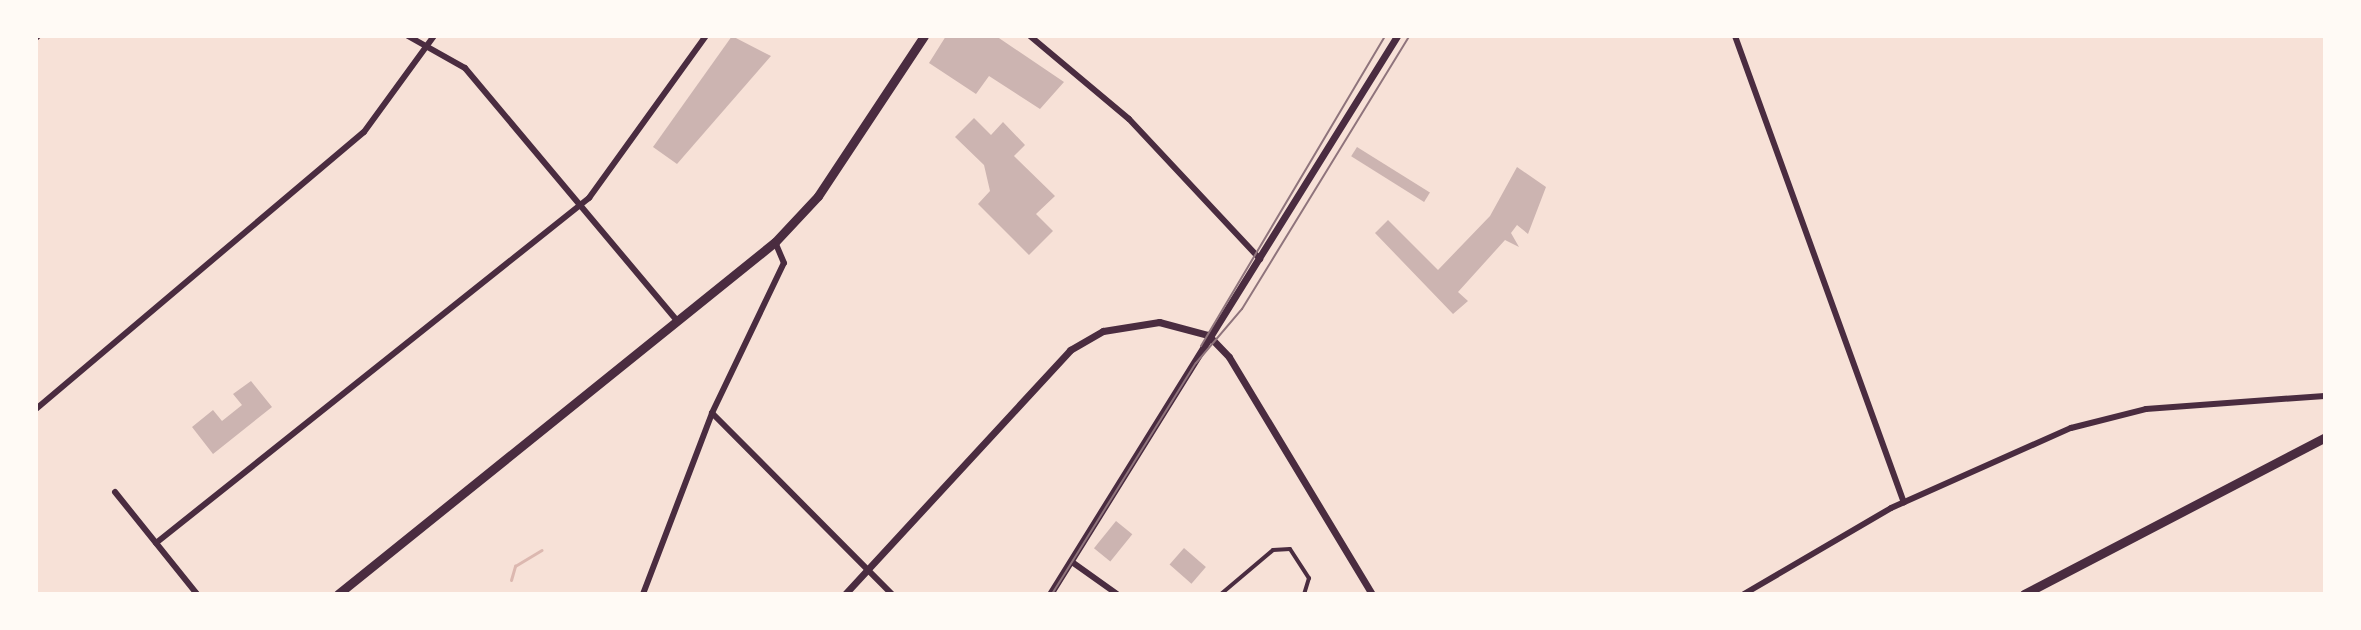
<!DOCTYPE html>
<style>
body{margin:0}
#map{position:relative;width:2361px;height:630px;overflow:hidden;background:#f7e1d7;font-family:Jost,sans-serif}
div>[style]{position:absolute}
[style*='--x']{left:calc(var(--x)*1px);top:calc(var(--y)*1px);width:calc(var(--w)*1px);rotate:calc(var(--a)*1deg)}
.stream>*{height:3px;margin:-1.5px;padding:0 1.5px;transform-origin:1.5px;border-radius:1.5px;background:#dcb8b0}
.building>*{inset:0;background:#ccb4b1;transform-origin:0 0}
.pedestrian>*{height:4px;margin:-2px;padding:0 2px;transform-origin:2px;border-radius:2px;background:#4a2c40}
.minor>*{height:6px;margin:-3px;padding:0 3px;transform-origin:3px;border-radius:3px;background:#4a2c40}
.tertiary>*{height:7px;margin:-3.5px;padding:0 3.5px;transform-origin:3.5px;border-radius:3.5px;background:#4a2c40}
.primary>*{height:9px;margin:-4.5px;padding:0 4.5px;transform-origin:4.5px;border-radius:4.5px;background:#4a2c40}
.trunk>*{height:9px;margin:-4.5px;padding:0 4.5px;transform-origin:4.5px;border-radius:4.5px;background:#4a2c40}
.tram>*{height:2px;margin:-1px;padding:0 1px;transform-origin:1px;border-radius:1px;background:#8f747c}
span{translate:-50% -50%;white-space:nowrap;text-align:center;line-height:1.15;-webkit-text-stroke:6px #fffaf5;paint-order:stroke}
.frame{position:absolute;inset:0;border:38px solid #fffaf5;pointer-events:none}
</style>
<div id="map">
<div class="stream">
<i style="--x:511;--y:580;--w:15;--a:-74"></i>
<i style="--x:515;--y:566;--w:31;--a:-31"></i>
</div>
<div class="building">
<i style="clip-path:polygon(732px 36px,771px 56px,677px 164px,653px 147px)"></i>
<i style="clip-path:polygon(946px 36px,996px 36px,1064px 82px,1040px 109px,989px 76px,976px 94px,929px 63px)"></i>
<i style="clip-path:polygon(974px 118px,991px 135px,1003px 122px,1025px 145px,1014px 156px,1055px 196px,1036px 214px,1053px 231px,1029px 255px,978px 204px,990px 191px,984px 165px,955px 137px)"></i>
<i style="left:1357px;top:147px;width:86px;height:11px;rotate:32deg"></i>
<i style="clip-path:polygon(1517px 167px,1546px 187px,1528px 234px,1517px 225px,1511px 233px,1519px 247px,1505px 240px,1458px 292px,1468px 301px,1453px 314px,1375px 233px,1388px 220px,1438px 270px,1490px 216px)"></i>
<i style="clip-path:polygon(251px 381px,272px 407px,213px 454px,192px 427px,213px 410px,222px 421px,242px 405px,233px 394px)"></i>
<i style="left:1116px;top:521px;width:21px;height:35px;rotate:39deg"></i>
<i style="left:1184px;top:548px;width:29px;height:22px;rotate:41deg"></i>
</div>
<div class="pedestrian">
<i style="--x:1221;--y:594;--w:68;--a:-40.2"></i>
<i style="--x:1273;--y:550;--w:17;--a:-3"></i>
<i style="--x:1290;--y:549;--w:35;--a:57"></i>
<i style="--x:1309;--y:578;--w:17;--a:107"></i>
</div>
<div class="minor">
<i style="--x:408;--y:36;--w:65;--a:29.3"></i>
<i style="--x:465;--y:68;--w:330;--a:50"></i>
<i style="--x:1030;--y:36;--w:129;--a:40"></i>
<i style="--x:1129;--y:119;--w:192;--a:46.9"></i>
<i style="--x:1735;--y:36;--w:496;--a:70.1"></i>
<i style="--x:36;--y:38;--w:3;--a:-45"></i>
<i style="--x:36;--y:409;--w:429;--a:-40.2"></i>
<i style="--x:364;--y:132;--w:119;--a:-53.9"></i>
<i style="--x:712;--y:413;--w:255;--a:45.2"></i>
<i style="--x:115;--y:492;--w:131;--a:51.2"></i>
<i style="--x:156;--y:543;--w:554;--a:-38.55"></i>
<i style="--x:589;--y:198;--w:200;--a:-54.2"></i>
<i style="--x:1072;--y:562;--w:55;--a:35.4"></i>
<i style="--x:643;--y:594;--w:194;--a:-69.1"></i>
<i style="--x:712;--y:413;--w:166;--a:-64.4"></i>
<i style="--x:784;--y:263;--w:23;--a:-113"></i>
<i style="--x:1744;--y:594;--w:170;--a:-30.3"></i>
<i style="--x:1891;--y:508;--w:197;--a:-24"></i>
<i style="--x:2071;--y:428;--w:77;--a:-14.2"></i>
<i style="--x:2146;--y:409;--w:179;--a:-4.2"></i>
</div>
<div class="tertiary">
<i style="--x:845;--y:594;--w:332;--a:-47.3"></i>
<i style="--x:1070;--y:350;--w:38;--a:-30"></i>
<i style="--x:1103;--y:331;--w:57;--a:-9.1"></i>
<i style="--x:1159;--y:322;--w:51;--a:14.9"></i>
<i style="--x:1208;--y:335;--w:30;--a:46"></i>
<i style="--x:1229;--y:357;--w:277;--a:58.9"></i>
<i style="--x:1050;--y:594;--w:657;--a:-58.12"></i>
</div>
<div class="primary">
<i style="--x:338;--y:594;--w:561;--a:-38.85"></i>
<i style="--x:775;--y:242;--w:63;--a:-46.9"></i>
<i style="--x:818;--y:196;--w:192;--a:-56.5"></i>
</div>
<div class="trunk">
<i style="--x:2024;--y:594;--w:339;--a:-27.5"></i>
</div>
<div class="tram">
<i style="--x:1201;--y:346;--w:360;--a:-59.3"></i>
<i style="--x:1052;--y:594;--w:272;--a:-58.1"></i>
<i style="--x:1196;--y:363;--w:71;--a:-49.6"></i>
<i style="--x:1242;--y:309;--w:320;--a:-58.5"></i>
</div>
<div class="frame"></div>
</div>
